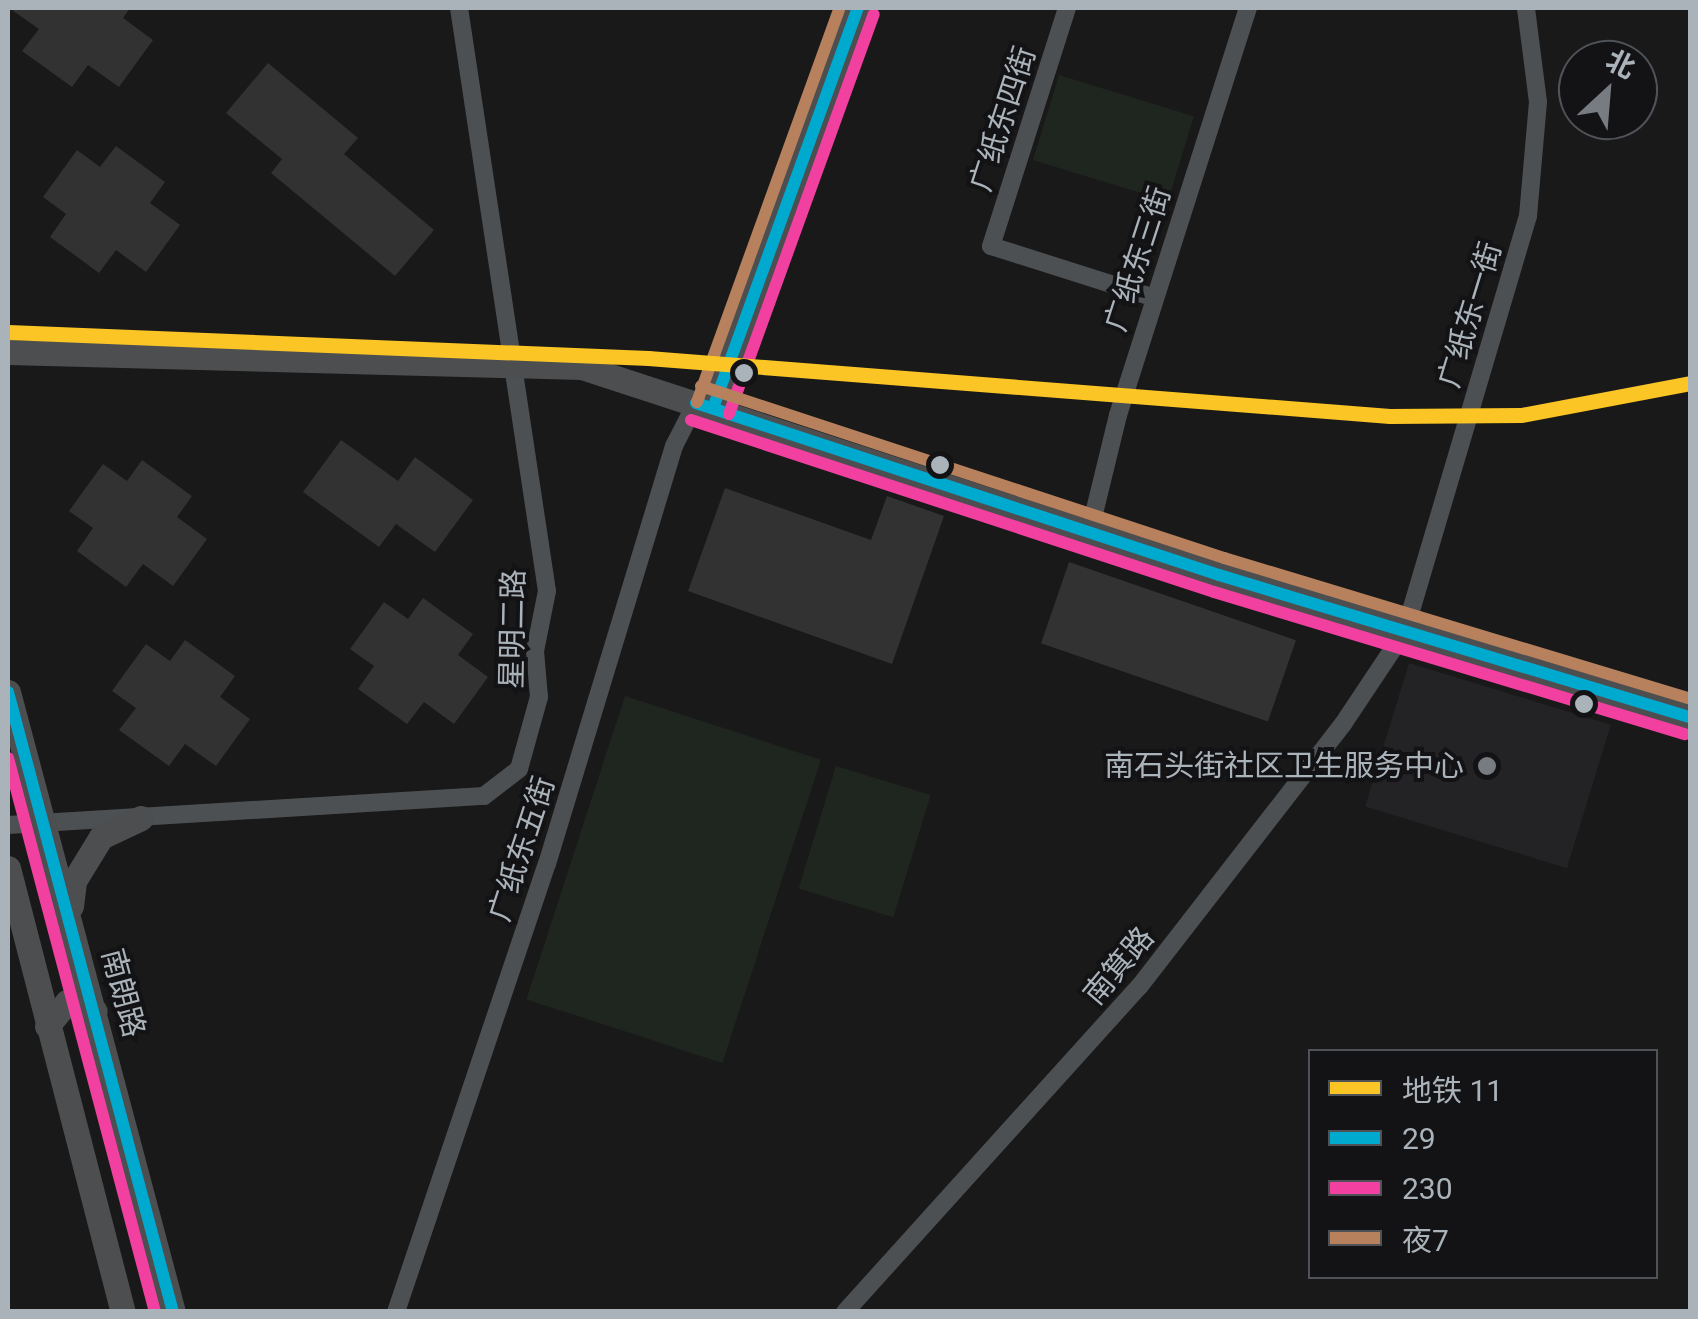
<!DOCTYPE html>
<meta charset="utf-8">
<style>
body{margin:0}
#map{position:relative;width:1698px;height:1319px;overflow:hidden;background:#191919;font-family:Roboto,"Noto Sans SC",sans-serif}
div>[style]{position:absolute}
[style*='--x']{left:calc(var(--x)*1px);top:calc(var(--y)*1px);width:calc(var(--w)*1px);rotate:calc(var(--a)*1deg)}
.built>*{inset:0;background:#232325;transform-origin:0 0}
.green>*{inset:0;background:#1f261f;transform-origin:0 0}
.building>*{inset:0;background:#323233;transform-origin:0 0}
.street>*{height:18px;margin:-9px;padding:0 9px;transform-origin:9px;border-radius:9px;background:#4d5052}
.secondary>*{height:25px;margin:-12.5px;padding:0 12.5px;transform-origin:12.5px;border-radius:12.5px;background:#4c4e50}
.bus-1>*{height:12px;margin:-6px;padding:0 6px;transform-origin:6px;border-radius:6px;background:#00a9ce}
.bus-2>*{height:12px;margin:-6px;padding:0 6px;transform-origin:6px;border-radius:6px;background:#f240a1}
.bus-3>*{height:12px;margin:-6px;padding:0 6px;transform-origin:6px;border-radius:6px;background:#b6815c}
.metro-1>*{height:15px;margin:-7.5px;padding:0 7.5px;transform-origin:7.5px;border-radius:7.5px;background:#fac525}
.dots>*{width:28px;height:28px;translate:-50% -50%;box-sizing:border-box;border:5px solid #131315;border-radius:50%}
span{translate:-50% -50%;white-space:nowrap;text-align:center;line-height:1.15;-webkit-text-stroke:8px #131315;paint-order:stroke}
.street-label{font-size:30px;color:#aab2ba}
.poi-label{font-size:30px;color:#aab2ba}
.right{translate:-100% -50%;text-align:right}
.frame{position:absolute;inset:0;border:10px solid #aab2ba;pointer-events:none}
.legend{position:absolute;left:1308px;top:1049px;width:350px;height:230px;box-sizing:border-box;background:#131315;border:2px solid #4f5357;margin:0;padding:12px 18px;list-style:none;font-size:30px;color:#aab2ba}
.legend li{display:flex;align-items:center;gap:20px;height:50px}
.legend b{width:50px;border:2px solid #4f5357}
.north{position:absolute;left:1558px;top:40px;width:100px;height:100px;box-sizing:border-box;background:#131315;border:2px solid #4f5357;border-radius:50%;rotate:26deg;font-size:28px;font-weight:700;line-height:40px;text-align:center;color:#aab2ba}
.north::after{content:'';display:block;margin:auto;width:35px;height:45px;background:#777c82;clip-path:polygon(50% 0,100% 100%,50% 72%,0 100%)}
</style>
<div id="map">
<div class="built">
<i style="left:1409px;top:663px;width:211px;height:150px;rotate:17deg"></i>
</div>
<div class="green">
<i style="left:1059px;top:75px;width:141px;height:89px;rotate:17deg"></i>
<i style="left:625px;top:696px;width:206px;height:319px;rotate:18deg"></i>
<i style="left:836px;top:766px;width:99px;height:128px;rotate:17deg"></i>
</div>
<div class="building">
<i style="clip-path:polygon(9px 8px,130px 8px,123px 18px,153px 40px,119px 87px,88px 65px,72px 87px,22px 51px,39px 29px)"></i>
<i style="clip-path:polygon(268px 63px,358px 138px,344px 154px,434px 230px,395px 276px,271px 173px,282px 159px,226px 113px)"></i>
<i style="clip-path:polygon(116px 146px,165px 182px,150px 203px,180px 225px,146px 272px,116px 250px,99px 273px,50px 237px,66px 214px,43px 197px,77px 150px,100px 167px)"></i>
<i style="clip-path:polygon(341px 440px,398px 481px,415px 457px,473px 500px,435px 552px,396px 524px,379px 547px,303px 492px)"></i>
<i style="clip-path:polygon(142px 460px,192px 496px,177px 517px,207px 539px,173px 586px,143px 564px,126px 587px,77px 551px,93px 528px,69px 511px,103px 464px,127px 481px)"></i>
<i style="clip-path:polygon(725px 488px,871px 540px,887px 496px,944px 516px,892px 664px,688px 591px)"></i>
<i style="left:1069px;top:562px;width:240px;height:86px;rotate:19deg"></i>
<i style="clip-path:polygon(423px 598px,473px 634px,458px 655px,488px 677px,454px 724px,424px 702px,407px 724px,358px 689px,374px 666px,350px 649px,384px 602px,408px 619px)"></i>
<i style="clip-path:polygon(185px 640px,235px 676px,220px 697px,250px 719px,216px 766px,185px 744px,169px 766px,119px 730px,136px 708px,112px 691px,146px 644px,170px 661px)"></i>
</div>
<div class="street">
<i style="--x:1067;--y:8;--w:250;--a:107.7"></i>
<i style="--x:991;--y:246;--w:172;--a:17.6"></i>
<i style="--x:1090;--y:530;--w:118;--a:-76.3"></i>
<i style="--x:1118;--y:415;--w:427;--a:-72.3"></i>
<i style="--x:8;--y:825;--w:477;--a:-3.5"></i>
<i style="--x:484;--y:796;--w:44;--a:-37.6"></i>
<i style="--x:519;--y:769;--w:75;--a:-74.5"></i>
<i style="--x:539;--y:697;--w:46;--a:-95"></i>
<i style="--x:535;--y:651;--w:61;--a:-78.7"></i>
<i style="--x:547;--y:591;--w:590;--a:-98.58"></i>
<i style="--x:396;--y:1312;--w:473;--a:-71.4"></i>
<i style="--x:547;--y:864;--w:437;--a:-73.1"></i>
<i style="--x:674;--y:446;--w:48;--a:-62.9"></i>
<i style="--x:845;--y:1312;--w:438;--a:-47.9"></i>
<i style="--x:1139;--y:987;--w:333;--a:-52.2"></i>
<i style="--x:1343;--y:724;--w:112;--a:-56.3"></i>
<i style="--x:1405;--y:631;--w:433;--a:-73.5"></i>
<i style="--x:1528;--y:216;--w:114;--a:-85"></i>
<i style="--x:1538;--y:102;--w:95;--a:-97.3"></i>
</div>
<div class="secondary">
<i style="--x:8;--y:352;--w:574;--a:1.5"></i>
<i style="--x:582;--y:367;--w:670;--a:18.08"></i>
<i style="--x:1219;--y:575;--w:492;--a:16.8"></i>
<i style="--x:713;--y:408;--w:425;--a:-70.1"></i>
<i style="--x:8;--y:692;--w:642;--a:75.1"></i>
<i style="--x:8;--y:868;--w:459;--a:75.5"></i>
<i style="--x:71;--y:906;--w:25;--a:-83"></i>
<i style="--x:74;--y:881;--w:52;--a:-58.5"></i>
<i style="--x:101;--y:837;--w:44;--a:-25.4"></i>
<i style="--x:47;--y:1026;--w:31;--a:-50"></i>
<i style="--x:67;--y:1002;--w:29;--a:18"></i>
</div>
<div class="bus-1">
<i style="--x:696;--y:403;--w:551;--a:18.2"></i>
<i style="--x:1219;--y:575;--w:492;--a:16.8"></i>
<i style="--x:713;--y:408;--w:425;--a:-70.1"></i>
<i style="--x:8;--y:692;--w:642;--a:75.1"></i>
</div>
<div class="bus-2">
<i style="--x:729;--y:414;--w:425;--a:-70.1"></i>
<i style="--x:691;--y:420;--w:551;--a:18.2"></i>
<i style="--x:1214;--y:592;--w:492;--a:16.8"></i>
<i style="--x:8;--y:758;--w:573;--a:75.14"></i>
</div>
<div class="bus-3">
<i style="--x:701;--y:386;--w:551;--a:18.2"></i>
<i style="--x:1224;--y:558;--w:487;--a:16.8"></i>
<i style="--x:697;--y:402;--w:419;--a:-70.1"></i>
</div>
<div class="metro-1">
<i style="--x:8;--y:332;--w:641;--a:2.33"></i>
<i style="--x:648;--y:358;--w:744;--a:4.47"></i>
<i style="--x:1390;--y:416;--w:131;--a:-0.4"></i>
<i style="--x:1521;--y:415;--w:172;--a:-10.7"></i>
</div>
<div class="dots">
<i style="left:744px;top:373px;background:#aab2ba"></i>
<i style="left:940px;top:465px;background:#aab2ba"></i>
<i style="left:1584px;top:704px;background:#aab2ba"></i>
<i style="left:1487px;top:766px;background:#777c82"></i>
</div>
<div class="street-label">
<span style="left:1003px;top:119px;rotate:-72deg">广纸东四街</span>
<span style="left:1138px;top:259px;rotate:-72deg">广纸东三街</span>
<span style="left:1470px;top:315px;rotate:-73deg">广纸东一街</span>
<span style="left:513px;top:629px;rotate:-89deg">星明二路</span>
<span style="left:522px;top:849px;rotate:-72deg">广纸东五街</span>
<span style="left:1119px;top:966px;rotate:-50deg">南箕路</span>
<span style="left:123px;top:993px;rotate:75deg">南朗路</span>
</div>
<div class="poi-label">
<span class="right" style="left:1464px;top:766px">南石头街社区卫生服务中心</span>
</div>
<div class="frame"></div>
<ul class="legend">
<li><b style="height:12px;background:#fac525"></b>地铁 11</li>
<li><b style="height:12px;background:#00a9ce"></b>29</li>
<li><b style="height:12px;background:#f240a1"></b>230</li>
<li><b style="height:12px;background:#b6815c"></b>夜7</li>
</ul>
<div class="north">北</div>
</div>
